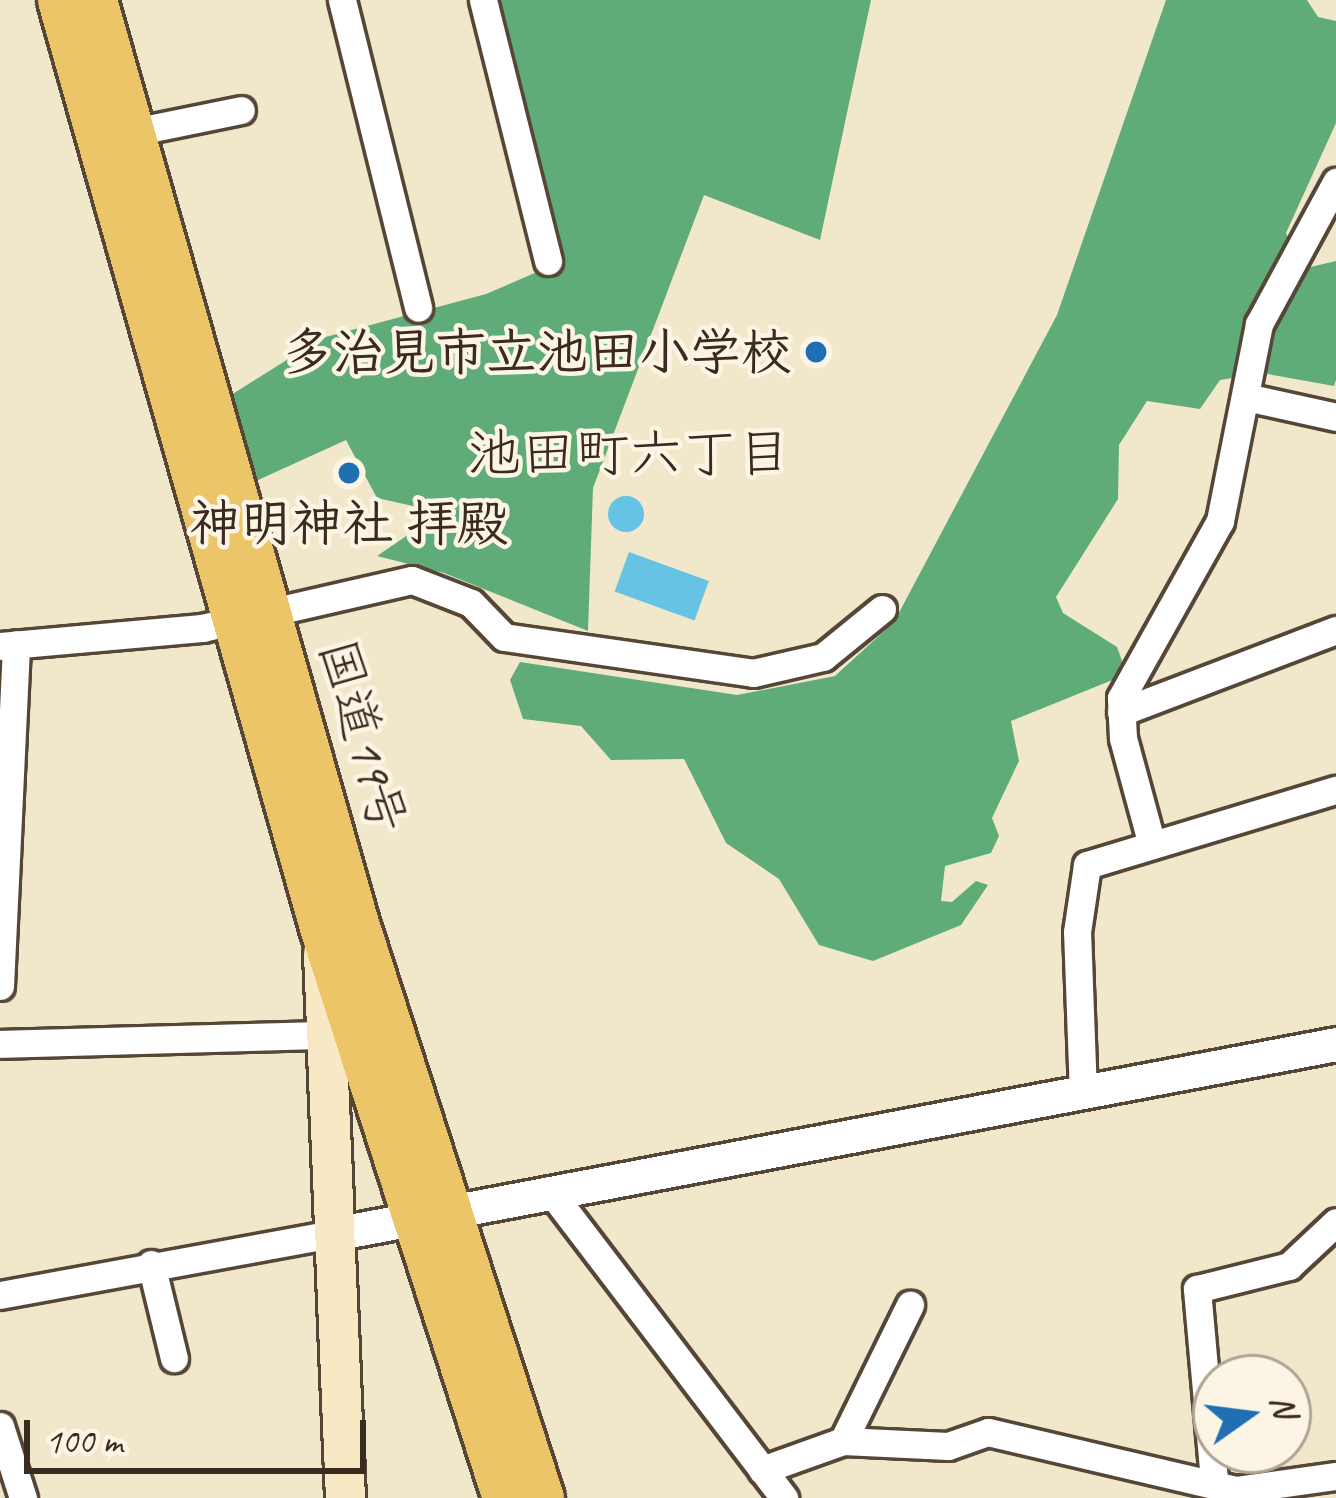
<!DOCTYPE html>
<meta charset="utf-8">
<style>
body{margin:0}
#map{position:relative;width:1336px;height:1498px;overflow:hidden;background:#f1e8cb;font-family:Caveat,"Klee One",sans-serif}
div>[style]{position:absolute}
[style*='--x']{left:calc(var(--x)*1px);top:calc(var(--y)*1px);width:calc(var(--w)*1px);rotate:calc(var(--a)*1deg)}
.forest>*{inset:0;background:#5fac78}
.water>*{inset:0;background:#66c3e4;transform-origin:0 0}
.round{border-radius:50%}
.roads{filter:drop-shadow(3px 0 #564638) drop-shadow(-3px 0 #564638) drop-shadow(0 3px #564638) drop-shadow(0 -3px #564638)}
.minor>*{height:27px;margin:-13.5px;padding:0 13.5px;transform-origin:13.5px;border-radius:13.5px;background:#fff}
.tertiary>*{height:33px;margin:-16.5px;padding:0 16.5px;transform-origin:16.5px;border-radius:16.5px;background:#fff}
.secondary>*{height:39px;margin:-19.5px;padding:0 19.5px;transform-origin:19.5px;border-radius:19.5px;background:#f8e8c3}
.trunk>*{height:45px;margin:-22.5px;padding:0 22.5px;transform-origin:22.5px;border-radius:22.5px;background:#edc569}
.dots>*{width:33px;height:33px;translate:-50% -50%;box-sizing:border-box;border:6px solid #fcf5e5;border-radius:50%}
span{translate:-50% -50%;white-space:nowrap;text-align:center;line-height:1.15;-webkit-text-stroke:9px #fcf5e5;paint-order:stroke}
.poi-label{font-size:51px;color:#3b2a1e;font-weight:700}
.right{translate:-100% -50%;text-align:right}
.street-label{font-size:51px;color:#3b2a1e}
.neighbourhood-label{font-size:54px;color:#3b2a1e}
.north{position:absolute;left:1192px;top:1354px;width:120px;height:120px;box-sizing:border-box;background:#fcf5e5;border:3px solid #afa495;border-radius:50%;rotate:76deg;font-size:33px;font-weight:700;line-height:48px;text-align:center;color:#3b2a1e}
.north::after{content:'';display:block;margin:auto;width:42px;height:54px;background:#1f6fb2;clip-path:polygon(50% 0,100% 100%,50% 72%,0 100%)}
.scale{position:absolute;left:24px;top:1420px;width:342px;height:54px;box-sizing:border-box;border:6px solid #3b2a1e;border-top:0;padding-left:15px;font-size:36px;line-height:42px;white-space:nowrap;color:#3b2a1e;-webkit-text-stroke:9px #fcf5e5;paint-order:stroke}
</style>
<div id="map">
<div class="forest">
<i style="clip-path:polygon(495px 0,871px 0,820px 240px,704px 195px,593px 488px,588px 631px,444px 573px,377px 556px,415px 530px,413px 506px,377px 498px,346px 440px,256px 481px,231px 395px,322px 338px,486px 294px,558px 263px)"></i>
<i style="clip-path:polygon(1166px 0,1307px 0,1318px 17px,1336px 21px,1336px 123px,1286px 233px,1302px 269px,1336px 261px,1336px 380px,1334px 386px,1262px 373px,1220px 380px,1200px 409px,1147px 401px,1119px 445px,1118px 499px,1056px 597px,1063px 613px,1117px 647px,1122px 661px,1115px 679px,1011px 721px,1019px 761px,992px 818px,999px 836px,991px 853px,945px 866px,941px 901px,952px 902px,976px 881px,988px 885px,961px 925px,873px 961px,819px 945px,779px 879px,726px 843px,684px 759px,611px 760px,581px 726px,523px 719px,510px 680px,520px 662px,737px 695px,835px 676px,894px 622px,1057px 315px)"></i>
</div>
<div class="water">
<i class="round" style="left:608px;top:496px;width:36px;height:36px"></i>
<i style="left:629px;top:552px;width:85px;height:42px;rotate:20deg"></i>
</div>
<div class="roads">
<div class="minor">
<i style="--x:342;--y:0;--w:317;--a:76.1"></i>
<i style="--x:483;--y:0;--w:269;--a:76"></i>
<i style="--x:133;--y:132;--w:110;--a:-11.5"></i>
<i style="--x:1246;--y:397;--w:92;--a:12.5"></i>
<i style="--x:0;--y:646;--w:203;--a:-5.1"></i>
<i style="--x:202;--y:628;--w:215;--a:-12.9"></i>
<i style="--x:412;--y:580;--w:63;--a:21.3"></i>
<i style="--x:471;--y:603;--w:47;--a:45.9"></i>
<i style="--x:504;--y:637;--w:252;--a:8.2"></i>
<i style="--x:753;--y:673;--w:72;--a:-12.9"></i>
<i style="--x:823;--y:657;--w:76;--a:-39.1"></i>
<i style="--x:1121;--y:712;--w:230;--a:-20.9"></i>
<i style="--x:1152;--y:845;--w:111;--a:-105.2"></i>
<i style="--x:1123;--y:738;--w:40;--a:-92.9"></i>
<i style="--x:1121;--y:698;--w:203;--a:-60.8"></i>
<i style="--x:1220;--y:521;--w:201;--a:-78.8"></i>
<i style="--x:1259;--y:324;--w:162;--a:-61.5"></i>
<i style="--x:0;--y:986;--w:342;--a:-87.3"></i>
<i style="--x:0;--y:1044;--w:325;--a:-1.6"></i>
<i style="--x:1083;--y:1094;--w:162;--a:-92.1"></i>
<i style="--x:1077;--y:932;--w:68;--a:-81.5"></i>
<i style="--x:1087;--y:865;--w:260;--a:-16.8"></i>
<i style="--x:554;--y:1196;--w:380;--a:52.7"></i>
<i style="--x:151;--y:1264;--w:97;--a:76.3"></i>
<i style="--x:0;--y:1295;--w:345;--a:-10.4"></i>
<i style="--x:0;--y:1426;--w:76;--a:72.3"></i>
<i style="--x:843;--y:1441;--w:152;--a:-63.8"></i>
<i style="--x:762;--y:1470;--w:86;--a:-19.7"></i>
<i style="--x:843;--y:1441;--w:105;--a:2.7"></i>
<i style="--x:948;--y:1446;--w:42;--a:-19.3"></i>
<i style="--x:988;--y:1432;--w:254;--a:13.2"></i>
<i style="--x:1235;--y:1490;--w:102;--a:-7.9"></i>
<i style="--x:1214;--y:1480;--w:192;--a:-95.1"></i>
<i style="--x:1197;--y:1289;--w:95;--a:-14"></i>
<i style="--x:1289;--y:1266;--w:64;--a:-43.1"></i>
</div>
<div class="tertiary">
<i style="--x:339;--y:1233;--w:1015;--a:-10.73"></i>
</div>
<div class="secondary">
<i style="--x:323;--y:953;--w:545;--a:87.69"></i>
</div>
<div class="trunk">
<i style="--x:60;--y:0;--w:963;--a:74.22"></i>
<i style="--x:322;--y:927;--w:600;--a:72.23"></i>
<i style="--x:94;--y:0;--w:956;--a:74.16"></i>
<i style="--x:355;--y:920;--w:607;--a:72.16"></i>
</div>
</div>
<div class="dots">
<i style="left:816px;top:352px;background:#1f6fb2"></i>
<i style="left:349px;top:473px;background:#1f6fb2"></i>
</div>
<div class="poi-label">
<span class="right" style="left:792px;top:352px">多治見市立池田小学校</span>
<span style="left:349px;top:523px">神明神社 拝殿</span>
</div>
<div class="street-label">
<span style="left:363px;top:736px;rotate:74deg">国道19号</span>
</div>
<div class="neighbourhood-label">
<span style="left:629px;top:453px">池田町六丁目</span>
</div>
<div class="north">N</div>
<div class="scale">100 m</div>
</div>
